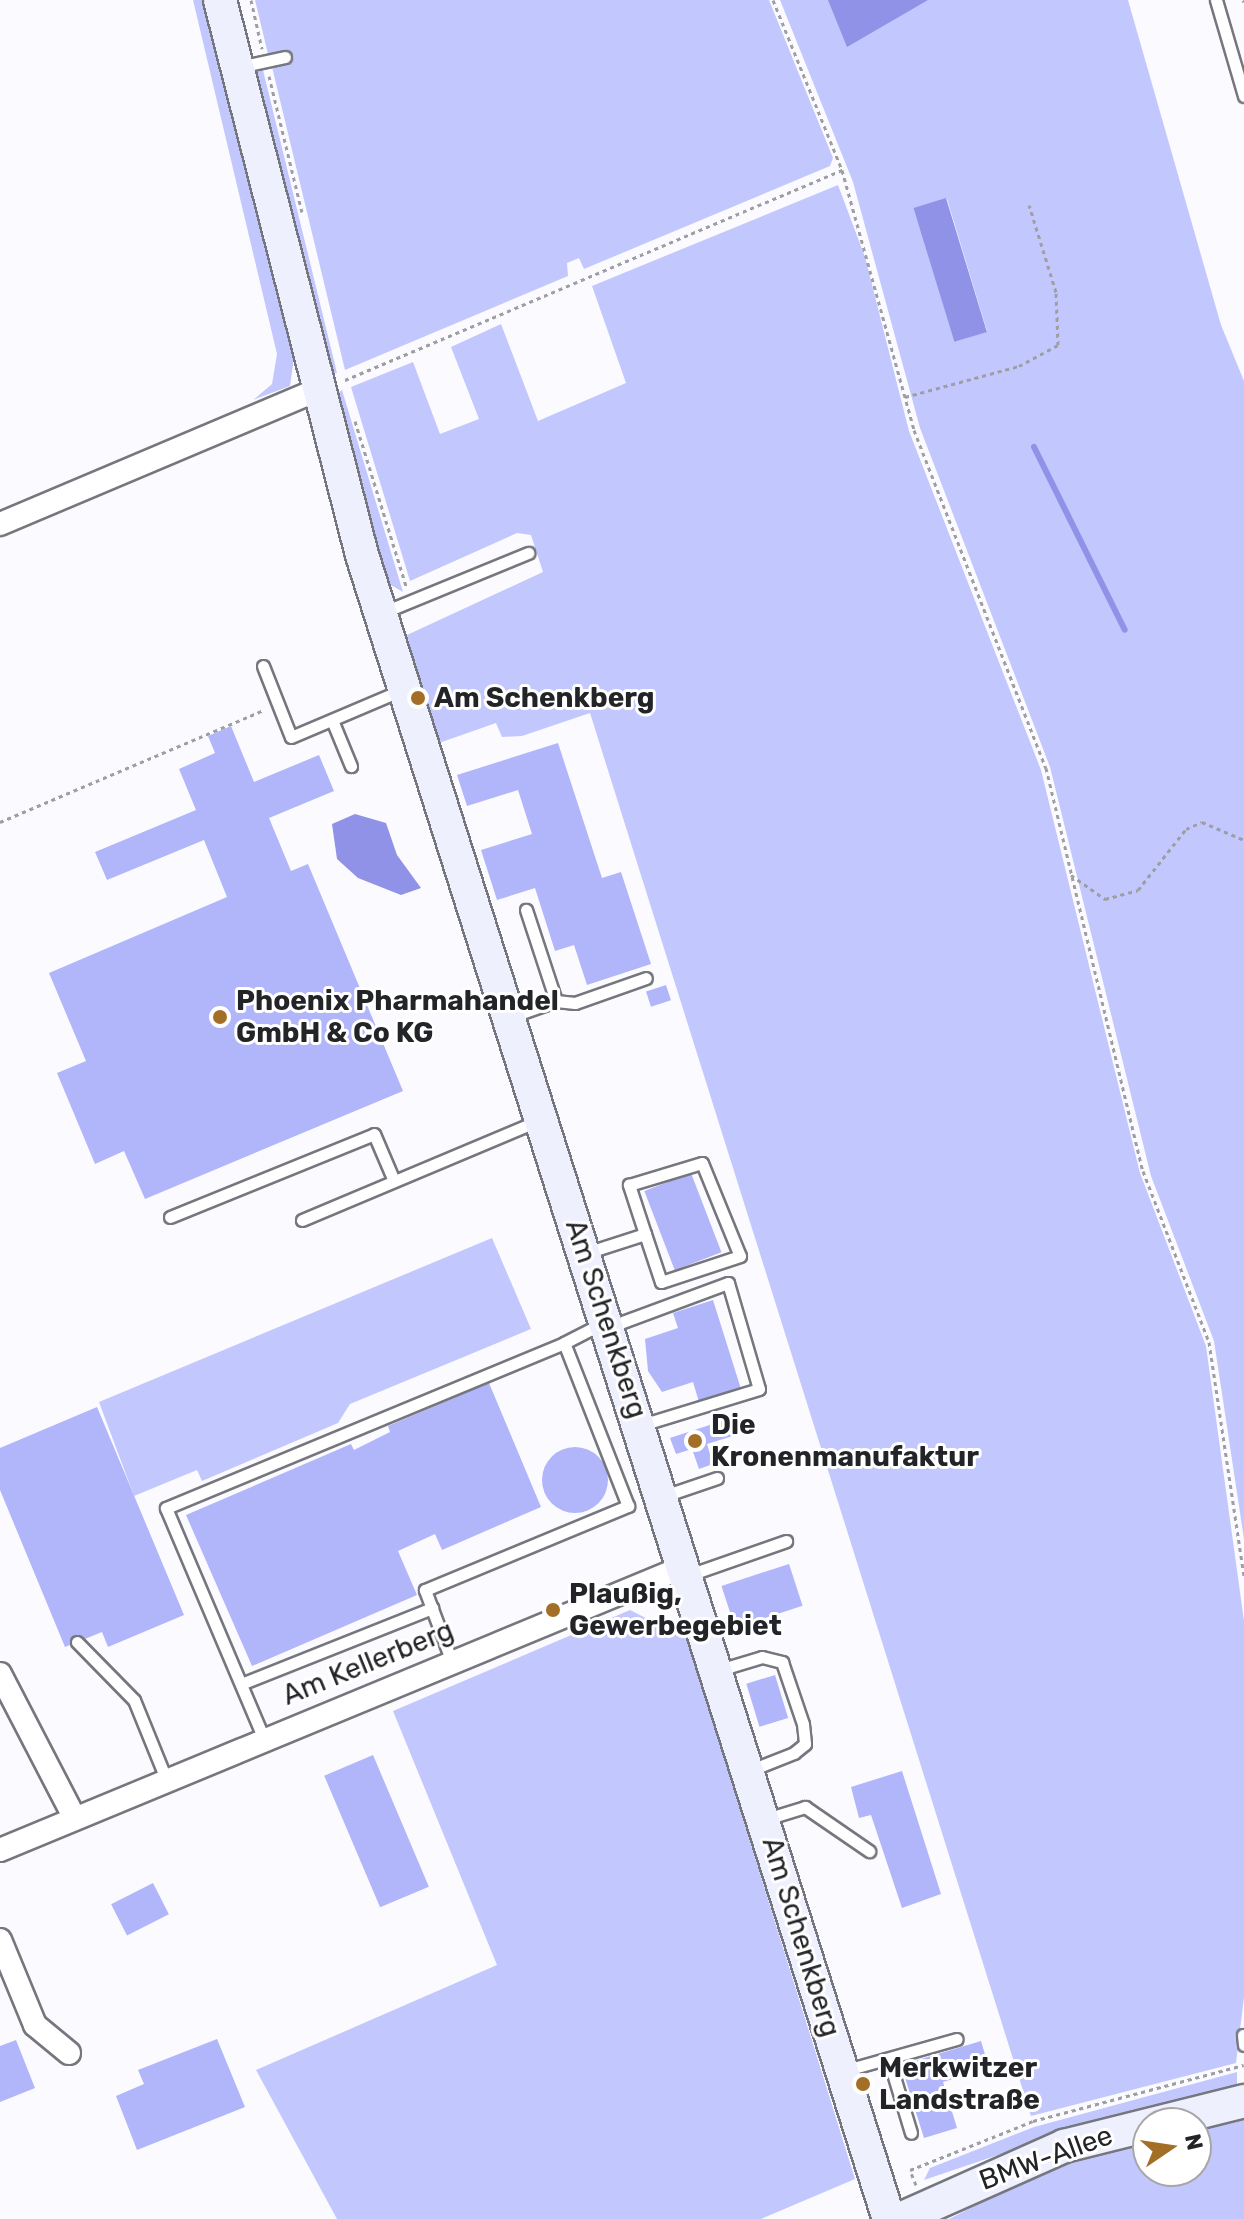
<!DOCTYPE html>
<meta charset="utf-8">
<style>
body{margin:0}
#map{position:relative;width:1244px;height:2219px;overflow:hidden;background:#fbfbff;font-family:Rubik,sans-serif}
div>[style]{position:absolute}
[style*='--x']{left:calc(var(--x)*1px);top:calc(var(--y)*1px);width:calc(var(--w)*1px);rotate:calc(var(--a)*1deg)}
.green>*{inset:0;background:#c2c7fe}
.water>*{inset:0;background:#8f92e6;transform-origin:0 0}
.stream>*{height:6px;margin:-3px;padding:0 3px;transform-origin:3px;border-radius:3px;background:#8f92e6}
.building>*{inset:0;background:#b1b5fa;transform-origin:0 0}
.round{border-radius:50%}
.path>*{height:3px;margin-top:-1.5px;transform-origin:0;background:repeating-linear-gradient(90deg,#9e9fa2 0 4px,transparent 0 8px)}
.roads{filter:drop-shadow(2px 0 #76777e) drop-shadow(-2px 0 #76777e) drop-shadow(0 2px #76777e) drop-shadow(0 -2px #76777e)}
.lane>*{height:11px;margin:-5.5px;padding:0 5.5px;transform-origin:5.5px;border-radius:5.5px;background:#fff}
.street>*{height:22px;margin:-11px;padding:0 11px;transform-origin:11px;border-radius:11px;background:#fff}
.secondary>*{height:32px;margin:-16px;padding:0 16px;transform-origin:16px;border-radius:16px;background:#eef0fe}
.dots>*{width:22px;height:22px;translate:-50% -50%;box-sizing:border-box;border:4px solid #fff;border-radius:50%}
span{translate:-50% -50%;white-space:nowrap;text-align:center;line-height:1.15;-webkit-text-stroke:6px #fff;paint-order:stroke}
.poi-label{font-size:28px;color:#232427;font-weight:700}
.left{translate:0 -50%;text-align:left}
.street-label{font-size:28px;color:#232427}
.north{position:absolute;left:1132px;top:2107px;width:80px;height:80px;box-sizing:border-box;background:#fff;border:2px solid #a7a7a9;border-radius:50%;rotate:77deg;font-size:22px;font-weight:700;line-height:32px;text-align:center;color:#232427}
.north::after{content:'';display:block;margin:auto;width:28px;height:36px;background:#a36f27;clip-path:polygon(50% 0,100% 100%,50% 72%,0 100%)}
</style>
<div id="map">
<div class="green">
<i style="clip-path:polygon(193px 0,209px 0,294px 358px,290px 386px,253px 400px,272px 384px,277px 354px)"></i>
<i style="clip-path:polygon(255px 0,769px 0,833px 158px,830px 166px,584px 269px,579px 258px,567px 263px,568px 276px,345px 370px,272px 67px,288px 62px,287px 51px,268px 54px)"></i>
<i style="clip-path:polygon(evenodd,780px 0,1128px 0,1221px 325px,1244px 381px,1244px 1539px,1214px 1341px,1151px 1176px,1050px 767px,920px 428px,853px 182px,780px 0,947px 199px,987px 331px,956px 341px,914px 209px,947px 199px)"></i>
<i style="clip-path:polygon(263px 70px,337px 373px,324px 374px,255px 73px)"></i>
<i style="clip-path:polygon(838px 185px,865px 257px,909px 431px,1041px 770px,1140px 1173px,1206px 1346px,1244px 1621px,1244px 1997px,1236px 2063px,1031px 2116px,590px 713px,522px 736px,502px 737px,496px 723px,436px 744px,407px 635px,543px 572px,531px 535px,517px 533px,410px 581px,351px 387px,413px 362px,440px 434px,479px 419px,451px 347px,501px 324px,538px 421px,626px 383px,592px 286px)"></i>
<i style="clip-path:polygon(342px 390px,403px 592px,384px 581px,331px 398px)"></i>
<i style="clip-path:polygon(492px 1238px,531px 1329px,350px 1404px,338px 1423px,202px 1481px,197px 1470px,134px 1496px,99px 1402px)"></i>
<i style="clip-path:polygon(630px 1610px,687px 1639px,855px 2179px,761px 2219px,337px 2219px,256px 2070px,497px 1965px,393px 1711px)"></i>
<i style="clip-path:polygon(1237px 2072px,1237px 2087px,1099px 2121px,924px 2180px,930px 2168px,1034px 2127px)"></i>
<i style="clip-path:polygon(1244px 2114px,1244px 2219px,949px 2219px,1040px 2173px,1148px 2138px,1148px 2171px,1196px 2171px,1196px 2125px)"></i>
</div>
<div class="water">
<i style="clip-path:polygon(828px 0,928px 0,847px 47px)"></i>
<i style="left:946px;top:198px;width:140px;height:34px;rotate:73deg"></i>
<i style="clip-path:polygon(355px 814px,386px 823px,397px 855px,421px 888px,401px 895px,358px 878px,337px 859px,332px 824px)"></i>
</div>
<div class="stream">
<i style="--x:1034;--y:447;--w:204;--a:63.6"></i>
</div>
<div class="building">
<i style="clip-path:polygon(231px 726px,254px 782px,319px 755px,334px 791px,269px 818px,291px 871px,308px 864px,403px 1091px,145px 1199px,124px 1151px,95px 1164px,57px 1073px,86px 1061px,49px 973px,227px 897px,204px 840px,107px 880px,95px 852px,196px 810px,179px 769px,215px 753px,208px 736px)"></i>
<i style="clip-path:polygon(558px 743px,602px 878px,621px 872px,651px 964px,587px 985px,574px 945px,555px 951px,535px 888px,497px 900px,481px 850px,532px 834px,518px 790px,467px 806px,457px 775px)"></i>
<i style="left:666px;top:985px;width:16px;height:21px;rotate:72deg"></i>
<i style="left:691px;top:1173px;width:85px;height:50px;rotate:69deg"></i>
<i style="clip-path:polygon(713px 1300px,741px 1389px,699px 1402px,693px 1382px,662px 1392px,648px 1371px,645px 1339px,678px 1328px,673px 1313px)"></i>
<i style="clip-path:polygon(489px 1383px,541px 1507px,442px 1550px,435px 1534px,398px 1551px,417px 1595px,252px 1666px,186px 1515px,351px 1444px,354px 1450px,390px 1432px,388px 1426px)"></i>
<i style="clip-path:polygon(97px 1407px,184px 1615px,108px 1647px,102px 1632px,65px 1647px,0 1490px,0 1448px)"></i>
<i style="clip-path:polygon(734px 1417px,739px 1434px,707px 1444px,713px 1464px,699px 1469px,692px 1449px,676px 1454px,670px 1438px)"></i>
<i class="round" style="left:542px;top:1447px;width:66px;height:66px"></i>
<i style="left:789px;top:1564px;width:44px;height:71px;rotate:72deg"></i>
<i style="left:775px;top:1675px;width:45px;height:30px;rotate:73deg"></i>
<i style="left:373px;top:1755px;width:143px;height:53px;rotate:67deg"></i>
<i style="clip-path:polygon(902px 1771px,941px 1894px,902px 1908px,871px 1815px,859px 1818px,851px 1787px)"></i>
<i style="left:153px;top:1883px;width:35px;height:47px;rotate:63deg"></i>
<i style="clip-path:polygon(217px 2039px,245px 2107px,137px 2150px,116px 2096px,144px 2084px,138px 2070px)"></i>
<i style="clip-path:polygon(16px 2040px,35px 2088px,0 2102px,0 2046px)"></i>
<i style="clip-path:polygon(981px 2041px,989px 2068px,943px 2082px,957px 2128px,924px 2138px,901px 2065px)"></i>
</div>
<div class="path">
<i style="--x:251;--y:0;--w:50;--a:77.3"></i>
<i style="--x:773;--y:0;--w:183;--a:67.9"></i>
<i style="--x:842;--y:170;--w:270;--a:74.5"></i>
<i style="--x:914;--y:430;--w:363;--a:68.7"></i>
<i style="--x:1046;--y:768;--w:415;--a:76.5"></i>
<i style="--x:1143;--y:1171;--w:183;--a:68.9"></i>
<i style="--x:1209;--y:1342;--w:238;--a:81.5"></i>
<i style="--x:1243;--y:0;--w:2;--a:63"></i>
<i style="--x:269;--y:76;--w:140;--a:76.4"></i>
<i style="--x:345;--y:380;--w:540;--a:-22.91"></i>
<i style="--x:905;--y:397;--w:118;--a:-15.2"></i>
<i style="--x:1019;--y:366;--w:44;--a:-28.3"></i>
<i style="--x:1058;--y:345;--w:53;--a:-92.2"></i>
<i style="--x:1056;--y:292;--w:91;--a:-107.2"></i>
<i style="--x:355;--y:421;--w:173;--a:72.8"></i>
<i style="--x:0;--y:822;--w:287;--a:-23"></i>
<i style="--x:1071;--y:875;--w:42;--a:35.2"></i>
<i style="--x:1105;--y:899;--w:34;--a:-15"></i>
<i style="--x:1138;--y:890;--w:78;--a:-51.8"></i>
<i style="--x:1186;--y:829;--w:17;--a:-24"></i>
<i style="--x:1202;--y:822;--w:46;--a:23.2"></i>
<i style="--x:916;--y:2185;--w:16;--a:-112"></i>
<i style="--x:910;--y:2170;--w:132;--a:-21.7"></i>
<i style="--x:1033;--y:2121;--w:218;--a:-14.9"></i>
</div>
<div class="roads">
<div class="lane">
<i style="--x:1216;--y:0;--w:100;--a:73.7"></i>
<i style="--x:239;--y:67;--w:47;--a:-12.3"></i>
<i style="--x:384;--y:612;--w:156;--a:-22.3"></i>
<i style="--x:263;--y:666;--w:76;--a:68.5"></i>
<i style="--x:291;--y:737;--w:123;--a:-23"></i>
<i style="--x:332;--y:720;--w:50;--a:67.6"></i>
<i style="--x:556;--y:1001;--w:19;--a:6"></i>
<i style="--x:575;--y:1003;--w:75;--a:-19.4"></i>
<i style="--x:510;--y:1017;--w:49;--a:-19.2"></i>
<i style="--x:556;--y:1001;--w:96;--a:-108.2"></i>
<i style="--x:170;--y:1217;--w:220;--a:-22.1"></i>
<i style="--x:374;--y:1134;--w:51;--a:66.9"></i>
<i style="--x:302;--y:1220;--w:256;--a:-22.8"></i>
<i style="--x:586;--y:1253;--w:62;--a:-17.9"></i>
<i style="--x:645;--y:1234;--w:52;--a:-108.1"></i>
<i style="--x:629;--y:1185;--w:76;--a:-16.8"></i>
<i style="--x:702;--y:1163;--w:100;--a:67.8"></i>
<i style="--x:740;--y:1256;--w:83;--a:161.8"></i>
<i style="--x:661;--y:1282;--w:51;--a:-108.4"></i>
<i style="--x:609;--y:1327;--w:127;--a:-20.3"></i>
<i style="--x:728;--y:1283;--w:110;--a:73.7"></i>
<i style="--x:759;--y:1389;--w:123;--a:163"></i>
<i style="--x:664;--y:1496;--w:56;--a:-18.8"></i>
<i style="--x:689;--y:1575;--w:103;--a:-19.3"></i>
<i style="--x:77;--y:1642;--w:81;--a:45.5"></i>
<i style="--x:134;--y:1700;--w:85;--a:67.9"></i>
<i style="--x:452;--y:1662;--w:77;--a:-110.6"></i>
<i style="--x:425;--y:1590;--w:220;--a:-22.5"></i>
<i style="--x:628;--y:1506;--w:175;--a:-111.4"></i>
<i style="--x:564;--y:1343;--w:44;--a:-27.1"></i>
<i style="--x:719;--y:1670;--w:45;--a:-16.8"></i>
<i style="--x:762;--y:1657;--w:21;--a:14"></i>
<i style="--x:782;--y:1662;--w:65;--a:71.3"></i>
<i style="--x:803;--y:1724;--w:20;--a:84"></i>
<i style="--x:805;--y:1744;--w:14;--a:141"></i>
<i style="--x:794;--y:1753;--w:46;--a:158.4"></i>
<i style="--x:241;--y:1684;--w:206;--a:-21.7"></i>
<i style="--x:264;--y:1739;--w:251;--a:-113"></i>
<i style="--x:166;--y:1508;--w:431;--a:-22.5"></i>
<i style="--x:766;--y:1819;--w:41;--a:-17.1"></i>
<i style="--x:805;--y:1807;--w:78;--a:34.5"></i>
<i style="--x:1243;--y:2035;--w:10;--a:84"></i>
<i style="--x:889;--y:2060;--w:76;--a:73.2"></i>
<i style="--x:843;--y:2071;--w:118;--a:-15.7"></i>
</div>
<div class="street">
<i style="--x:0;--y:524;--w:342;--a:-22.9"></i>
<i style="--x:0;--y:1674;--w:161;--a:62.6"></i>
<i style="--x:0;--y:1850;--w:742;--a:-22.49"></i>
<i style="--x:0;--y:1940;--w:92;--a:67.6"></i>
<i style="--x:35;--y:2025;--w:44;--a:39.5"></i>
</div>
<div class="secondary">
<i style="--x:220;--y:0;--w:573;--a:75.65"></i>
<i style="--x:362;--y:555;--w:1745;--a:72.43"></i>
<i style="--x:900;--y:2219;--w:180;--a:-24"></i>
<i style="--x:1064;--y:2146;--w:186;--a:-14"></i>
</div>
</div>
<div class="dots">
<i style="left:418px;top:698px;background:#a36f27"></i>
<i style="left:220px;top:1017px;background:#a36f27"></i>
<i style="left:695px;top:1441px;background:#a36f27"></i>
<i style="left:553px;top:1610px;background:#a36f27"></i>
<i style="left:863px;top:2084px;background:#a36f27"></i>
</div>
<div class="poi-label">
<span class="left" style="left:434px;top:698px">Am Schenkberg</span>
<span class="left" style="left:236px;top:1017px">Phoenix Pharmahandel<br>GmbH &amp; Co KG</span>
<span class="left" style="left:711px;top:1441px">Die<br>Kronenmanufaktur</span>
<span class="left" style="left:569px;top:1610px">Plaußig,<br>Gewerbegebiet</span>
<span class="left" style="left:879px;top:2084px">Merkwitzer<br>Landstraße</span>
</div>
<div class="street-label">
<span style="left:606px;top:1319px;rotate:72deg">Am Schenkberg</span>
<span style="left:368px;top:1663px;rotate:-22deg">Am Kellerberg</span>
<span style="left:801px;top:1937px;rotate:73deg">Am Schenkberg</span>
<span style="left:1046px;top:2158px;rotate:-20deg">BMW-Allee</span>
</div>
<div class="north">N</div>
</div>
